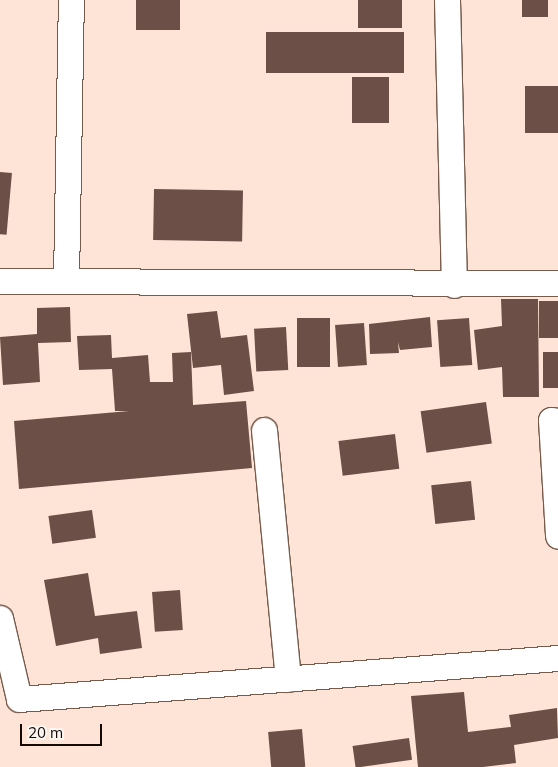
<!DOCTYPE html>
<style>
body{margin:0}
#map{position:relative;width:558px;height:767px;overflow:hidden;background:#fee4d7;font-family:Mulish,sans-serif}
div>[style]{position:absolute}
[style*='--x']{left:calc(var(--x)*1px);top:calc(var(--y)*1px);width:calc(var(--w)*1px);rotate:calc(var(--a)*1deg)}
.building>*{inset:0;background:#6c4f47;transform-origin:0 0}
.roads{filter:drop-shadow(1px 0 #755b4c) drop-shadow(-1px 0 #755b4c) drop-shadow(0 1px #755b4c) drop-shadow(0 -1px #755b4c)}
.street>*{height:25px;margin:-12.5px;padding:0 12.5px;transform-origin:12.5px;border-radius:12.5px;background:#fff}
span{translate:-50% -50%;white-space:nowrap;text-align:center;line-height:1.15;-webkit-text-stroke:5px #fcf6f2;paint-order:stroke}
.scale{position:absolute;left:20px;top:724px;width:82px;height:22px;box-sizing:border-box;border:2px solid #130905;border-top:0;padding-left:6px;font-size:15px;line-height:18px;white-space:nowrap;color:#130905;-webkit-text-stroke:4px #fcf6f2;paint-order:stroke}
</style>
<div id="map">
<div class="building">
<i style="left:136px;top:0;width:44px;height:30px"></i>
<i style="left:358px;top:0;width:44px;height:28px"></i>
<i style="left:522px;top:0;width:26px;height:17px"></i>
<i style="left:404px;top:32px;width:41px;height:138px;rotate:90deg"></i>
<i style="left:352px;top:77px;width:37px;height:46px"></i>
<i style="left:558px;top:86px;width:47px;height:33px;rotate:90deg"></i>
<i style="left:0;top:172px;width:12px;height:62px;rotate:5deg"></i>
<i style="left:154px;top:189px;width:89px;height:51px;rotate:1deg"></i>
<i style="clip-path:polygon(501px 299px,538px 299px,539px 397px,503px 397px,502px 367px,478px 370px,474px 330px,502px 326px)"></i>
<i style="left:558px;top:301px;width:37px;height:19px;rotate:90deg"></i>
<i style="clip-path:polygon(70px 307px,71px 342px,38px 343px,40px 382px,3px 385px,0 337px,37px 334px,37px 308px)"></i>
<i style="clip-path:polygon(217px 311px,221px 338px,247px 335px,254px 391px,224px 395px,221px 365px,193px 368px,187px 314px)"></i>
<i style="clip-path:polygon(430px 317px,432px 347px,400px 350px,398px 342px,399px 353px,370px 354px,369px 324px)"></i>
<i style="left:297px;top:318px;width:33px;height:49px"></i>
<i style="left:469px;top:318px;width:47px;height:32px;rotate:86deg"></i>
<i style="left:364px;top:323px;width:42px;height:29px;rotate:86deg"></i>
<i style="left:286px;top:327px;width:43px;height:32px;rotate:87deg"></i>
<i style="clip-path:polygon(111px 335px,112px 358px,148px 355px,150px 382px,173px 382px,172px 353px,191px 352px,193px 405px,246px 401px,252px 468px,19px 489px,14px 421px,129px 411px,115px 411px,112px 369px,79px 370px,77px 336px)"></i>
<i style="left:543px;top:352px;width:15px;height:36px"></i>
<i style="left:486px;top:402px;width:42px;height:66px;rotate:82deg"></i>
<i style="left:395px;top:434px;width:35px;height:57px;rotate:83deg"></i>
<i style="left:471px;top:481px;width:39px;height:40px;rotate:84deg"></i>
<i style="left:92px;top:510px;width:28px;height:44px;rotate:82deg"></i>
<i style="clip-path:polygon(88px 573px,95px 616px,137px 611px,142px 648px,100px 654px,98px 638px,56px 646px,44px 580px)"></i>
<i style="left:180px;top:590px;width:40px;height:28px;rotate:86deg"></i>
<i style="clip-path:polygon(464px 692px,468px 732px,511px 727px,509px 715px,557px 708px,558px 738px,514px 745px,516px 763px,483px 767px,418px 767px,411px 696px)"></i>
<i style="left:302px;top:729px;width:38px;height:34px;rotate:85deg"></i>
<i style="left:409px;top:738px;width:22px;height:57px;rotate:82deg"></i>
</div>
<div class="roads">
<div class="street">
<i style="--x:447;--y:0;--w:285;--a:88.6"></i>
<i style="--x:66;--y:280;--w:280;--a:-89"></i>
<i style="--x:0;--y:281;--w:558;--a:0.21"></i>
<i style="--x:558;--y:421;--w:7;--a:-172"></i>
<i style="--x:551;--y:420;--w:116;--a:86.5"></i>
<i style="--x:264;--y:430;--w:250;--a:84.5"></i>
<i style="--x:0;--y:618;--w:83;--a:76.8"></i>
<i style="--x:19;--y:699;--w:541;--a:-4.35"></i>
</div>
</div>
<div class="scale">20 m</div>
</div>
